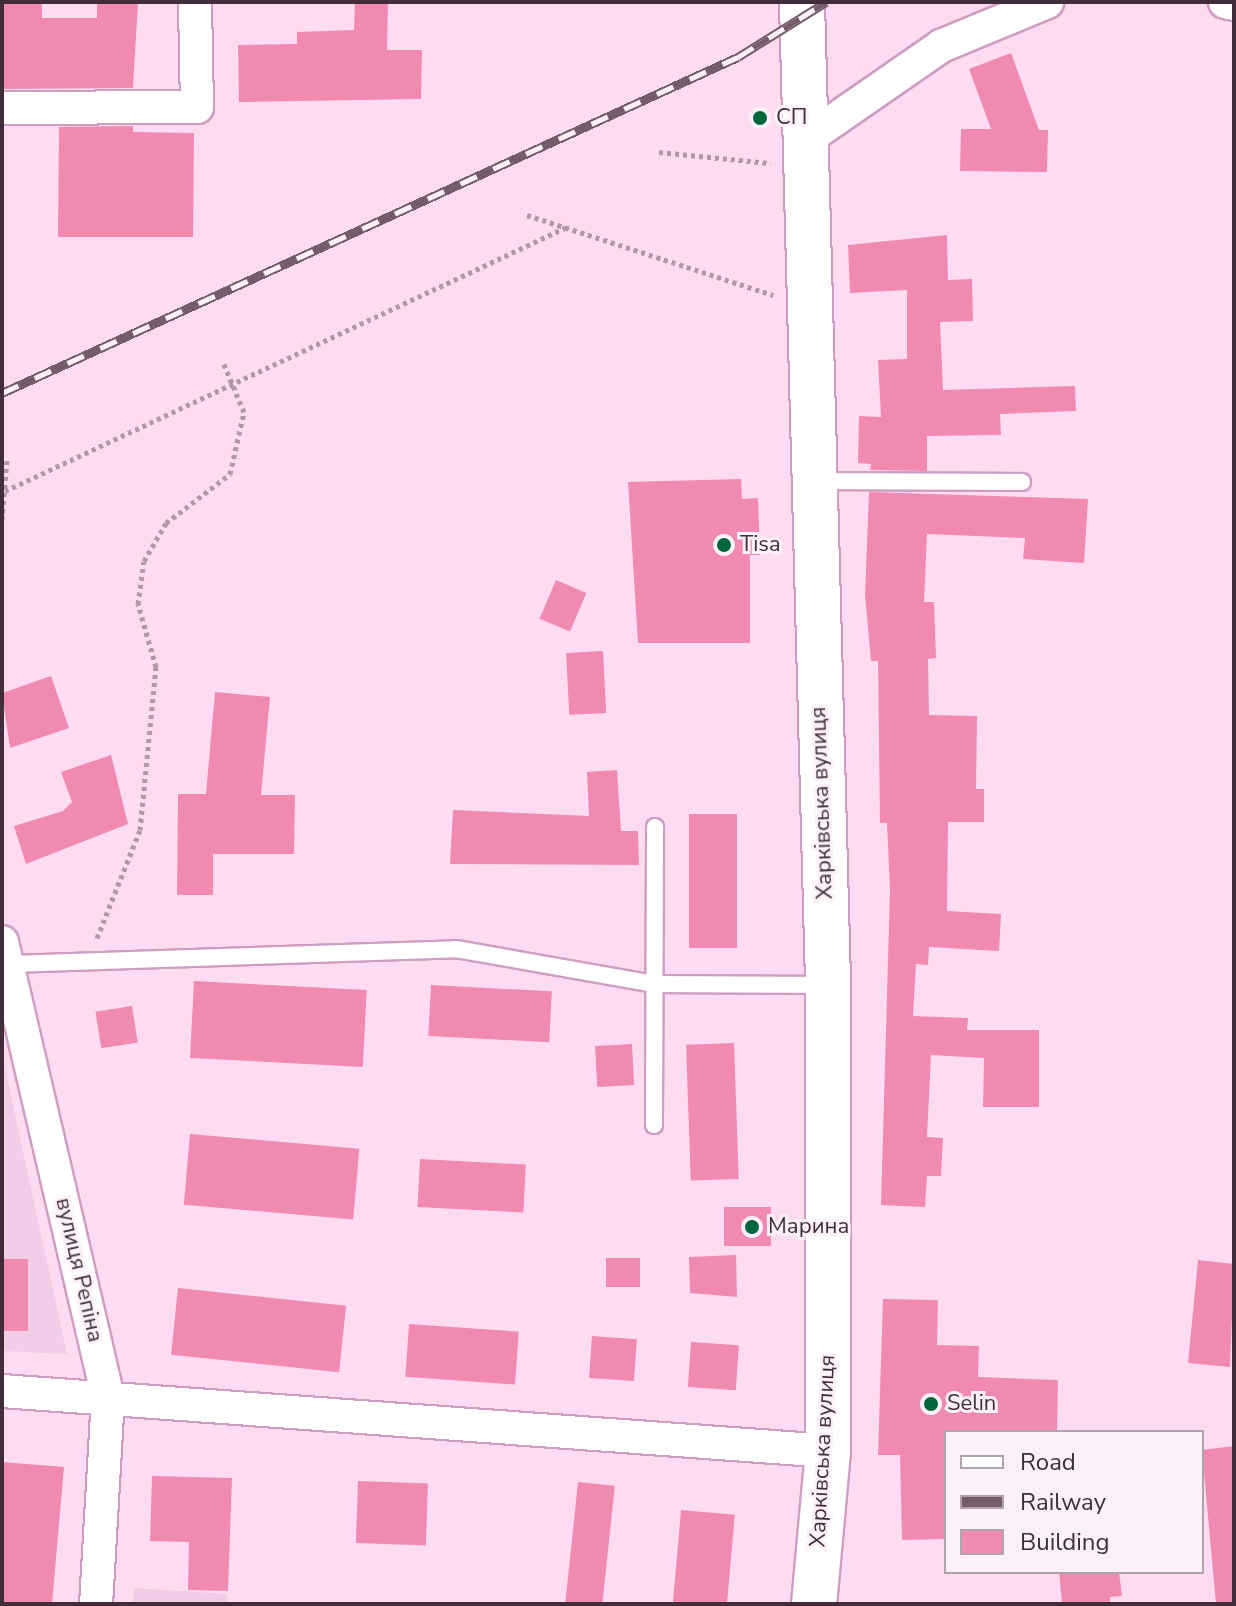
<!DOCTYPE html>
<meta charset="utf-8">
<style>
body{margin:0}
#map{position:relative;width:1236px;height:1606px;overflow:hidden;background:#fddcf3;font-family:"Nunito Sans",sans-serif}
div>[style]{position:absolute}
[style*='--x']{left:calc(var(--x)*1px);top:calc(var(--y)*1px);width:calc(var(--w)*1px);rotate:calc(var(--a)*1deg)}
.built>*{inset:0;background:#f1cde7}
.building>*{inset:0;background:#f08ab1;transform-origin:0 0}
.path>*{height:5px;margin-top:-2.5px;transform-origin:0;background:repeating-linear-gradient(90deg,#b296aa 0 4px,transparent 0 8px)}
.roads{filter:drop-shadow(2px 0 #d09dc2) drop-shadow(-2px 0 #d09dc2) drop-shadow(0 2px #d09dc2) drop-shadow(0 -2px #d09dc2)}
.lane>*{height:16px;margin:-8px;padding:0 8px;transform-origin:8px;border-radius:8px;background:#fff}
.street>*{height:32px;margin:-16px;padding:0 16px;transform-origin:16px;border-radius:16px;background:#fff}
.secondary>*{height:44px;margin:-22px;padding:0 22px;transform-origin:22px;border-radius:22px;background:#fff}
.rail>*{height:9px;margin-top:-4.5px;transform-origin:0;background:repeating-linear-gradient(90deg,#fcf1f9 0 18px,#745c6d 0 36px);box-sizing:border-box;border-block:2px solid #745c6d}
.dots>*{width:22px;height:22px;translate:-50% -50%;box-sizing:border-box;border:4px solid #fcf1f9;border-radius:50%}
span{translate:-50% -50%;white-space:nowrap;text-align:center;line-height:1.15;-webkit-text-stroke:6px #fcf1f9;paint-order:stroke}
.poi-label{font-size:22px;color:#412d3c}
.left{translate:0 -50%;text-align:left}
.street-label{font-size:22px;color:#412d3c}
.frame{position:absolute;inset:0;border:4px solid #412d3c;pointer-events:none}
.legend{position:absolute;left:944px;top:1430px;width:260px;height:144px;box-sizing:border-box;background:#fcf1f9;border:2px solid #b1a3ad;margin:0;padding:10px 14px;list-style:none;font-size:24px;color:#412d3c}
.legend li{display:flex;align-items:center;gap:16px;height:40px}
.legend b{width:40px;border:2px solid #b1a3ad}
</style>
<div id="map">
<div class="built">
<i style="clip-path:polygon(2px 1055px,67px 1354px,2px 1351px)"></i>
<i style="clip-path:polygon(134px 1588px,227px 1594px,228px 1604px,133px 1604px)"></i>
</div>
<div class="building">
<i style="clip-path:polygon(2px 2px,42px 2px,42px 18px,97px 18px,97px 2px,138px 2px,133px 88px,2px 89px)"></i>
<i style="clip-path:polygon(355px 2px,388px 2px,387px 50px,422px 50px,421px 99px,239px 102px,238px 45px,297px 44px,297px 32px,354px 30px)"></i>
<i style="clip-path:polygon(1011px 53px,1039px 130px,1048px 130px,1047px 172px,960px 171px,961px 129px,991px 129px,969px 69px)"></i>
<i style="clip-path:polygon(133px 126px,133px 132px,194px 133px,193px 237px,58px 237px,59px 127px)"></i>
<i style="clip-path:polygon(947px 235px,948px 280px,972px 279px,973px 321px,940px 322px,943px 390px,1075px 386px,1076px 411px,1000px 414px,1001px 435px,927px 436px,927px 471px,870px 470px,871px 464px,858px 463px,859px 416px,881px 417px,878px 360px,907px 359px,907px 290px,850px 293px,848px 245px)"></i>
<i style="clip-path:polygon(741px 479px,742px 499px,758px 498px,760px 555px,750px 555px,750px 643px,638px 643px,628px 482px)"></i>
<i style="clip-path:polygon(869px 492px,1088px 499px,1084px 563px,1023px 559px,1025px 538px,927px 534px,924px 602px,934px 602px,936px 658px,928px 659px,929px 715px,977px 716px,976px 789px,984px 789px,984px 822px,948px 822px,947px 911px,1001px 914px,999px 951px,929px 947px,928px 965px,916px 964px,913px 1016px,968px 1018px,967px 1030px,1039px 1030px,1039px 1107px,983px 1107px,984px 1058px,931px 1055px,927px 1137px,943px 1138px,941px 1176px,927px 1176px,925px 1207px,881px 1205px,890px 890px,887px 823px,880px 823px,878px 661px,871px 661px,865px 595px)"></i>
<i style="left:556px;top:580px;width:33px;height:42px;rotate:23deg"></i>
<i style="left:603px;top:651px;width:62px;height:37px;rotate:87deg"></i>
<i style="clip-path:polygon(51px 676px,69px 728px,10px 748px,2px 693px)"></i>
<i style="clip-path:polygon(215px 692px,270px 697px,261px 795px,295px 795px,294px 854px,213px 854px,213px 895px,177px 895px,178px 794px,206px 794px)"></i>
<i style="clip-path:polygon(111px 755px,128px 824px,26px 864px,14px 826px,63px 811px,72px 802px,61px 772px)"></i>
<i style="clip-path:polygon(617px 770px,621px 831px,638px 831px,639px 865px,450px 864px,453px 810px,589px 816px,587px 772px)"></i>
<i style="left:737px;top:814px;width:134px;height:48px;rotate:90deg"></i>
<i style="left:194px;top:981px;width:173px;height:77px;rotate:3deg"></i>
<i style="left:431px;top:985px;width:121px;height:51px;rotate:3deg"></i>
<i style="left:132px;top:1006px;width:37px;height:37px;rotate:81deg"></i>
<i style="left:734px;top:1043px;width:136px;height:48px;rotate:88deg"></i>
<i style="left:632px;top:1044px;width:41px;height:37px;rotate:87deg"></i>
<i style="left:190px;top:1134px;width:170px;height:71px;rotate:5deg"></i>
<i style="left:420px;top:1159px;width:106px;height:48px;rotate:3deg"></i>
<i style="left:771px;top:1207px;width:39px;height:47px;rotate:90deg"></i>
<i style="clip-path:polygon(736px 1255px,737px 1297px,690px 1293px,689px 1257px)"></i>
<i style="left:606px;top:1258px;width:34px;height:29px"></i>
<i style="left:2px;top:1259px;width:26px;height:72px"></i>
<i style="clip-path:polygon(1198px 1260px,1234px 1264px,1230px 1367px,1188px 1363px)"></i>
<i style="left:178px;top:1288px;width:169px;height:67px;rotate:6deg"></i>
<i style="clip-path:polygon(883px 1299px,938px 1300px,937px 1345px,979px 1346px,978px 1377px,1058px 1380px,1057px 1432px,946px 1432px,946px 1539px,902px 1540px,900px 1455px,878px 1455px)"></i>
<i style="left:409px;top:1324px;width:110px;height:53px;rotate:4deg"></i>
<i style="left:592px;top:1336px;width:45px;height:42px;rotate:4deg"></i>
<i style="left:691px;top:1342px;width:48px;height:45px;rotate:4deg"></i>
<i style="clip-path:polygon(1234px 1446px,1234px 1604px,1216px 1604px,1202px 1450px)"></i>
<i style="clip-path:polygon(2px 1462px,64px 1467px,52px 1604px,2px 1602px)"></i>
<i style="clip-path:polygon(152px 1476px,232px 1478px,228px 1591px,188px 1590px,189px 1542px,150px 1541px)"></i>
<i style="left:358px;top:1481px;width:70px;height:62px;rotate:2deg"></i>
<i style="left:578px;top:1482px;width:37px;height:123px;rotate:6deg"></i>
<i style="left:681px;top:1510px;width:54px;height:94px;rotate:5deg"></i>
<i style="clip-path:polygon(1059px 1572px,1119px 1572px,1122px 1596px,1110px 1597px,1110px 1604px,1062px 1604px)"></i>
</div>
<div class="path">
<i style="--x:659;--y:152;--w:112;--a:5.7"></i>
<i style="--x:527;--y:215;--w:259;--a:18"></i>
<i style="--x:5;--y:491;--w:623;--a:-25.17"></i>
<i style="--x:2;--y:520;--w:61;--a:-85.3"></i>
<i style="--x:97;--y:938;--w:116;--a:-68.3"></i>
<i style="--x:140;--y:830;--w:164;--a:-84.4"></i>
<i style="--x:156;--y:667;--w:66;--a:-105.9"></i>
<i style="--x:138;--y:604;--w:43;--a:-82.1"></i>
<i style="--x:144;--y:561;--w:44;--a:-59.9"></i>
<i style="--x:166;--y:523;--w:81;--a:-37.4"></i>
<i style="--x:230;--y:474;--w:64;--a:-77.3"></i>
<i style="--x:244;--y:412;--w:54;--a:-112.8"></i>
</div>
<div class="roads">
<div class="lane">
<i style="--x:816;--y:481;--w:206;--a:0.3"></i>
<i style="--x:11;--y:964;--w:445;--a:-1.9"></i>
<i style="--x:456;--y:949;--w:202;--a:10"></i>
<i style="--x:655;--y:984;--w:171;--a:0.3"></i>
<i style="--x:654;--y:1125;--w:298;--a:-89.8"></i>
</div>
<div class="street">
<i style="--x:1225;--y:2;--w:9;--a:13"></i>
<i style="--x:2;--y:108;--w:195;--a:-0.3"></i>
<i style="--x:197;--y:107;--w:105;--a:-91.1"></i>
<i style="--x:804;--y:141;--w:167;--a:-34.7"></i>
<i style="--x:941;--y:46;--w:115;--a:-22.5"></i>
<i style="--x:2;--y:942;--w:467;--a:76.9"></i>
<i style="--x:108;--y:1397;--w:207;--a:93.3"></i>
<i style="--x:2;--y:1391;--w:828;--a:4.15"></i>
</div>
<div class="secondary">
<i style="--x:802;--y:2;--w:983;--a:88.48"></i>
<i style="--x:828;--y:985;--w:466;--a:90"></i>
<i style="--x:828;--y:1451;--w:154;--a:95.2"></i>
</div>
</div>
<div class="rail">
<i style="--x:2;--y:393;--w:809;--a:-24.54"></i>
<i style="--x:738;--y:57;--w:104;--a:-32"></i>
</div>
<div class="dots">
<i style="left:760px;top:118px;background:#00663b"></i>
<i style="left:724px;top:545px;background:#00663b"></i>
<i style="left:752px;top:1227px;background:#00663b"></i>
<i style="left:931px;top:1404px;background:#00663b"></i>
</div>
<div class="poi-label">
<span class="left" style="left:776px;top:118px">СП</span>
<span class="left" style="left:740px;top:545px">Tisa</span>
<span class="left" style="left:768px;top:1227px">Марина</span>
<span class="left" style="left:947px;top:1404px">Selin</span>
</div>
<div class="street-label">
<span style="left:822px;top:803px;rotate:-92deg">Харківська вулиця</span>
<span style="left:79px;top:1270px;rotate:77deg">вулиця Репіна</span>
<span style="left:823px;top:1451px;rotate:-87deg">Харківська вулиця</span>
</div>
<div class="frame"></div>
<ul class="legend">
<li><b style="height:10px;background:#fff"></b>Road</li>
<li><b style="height:10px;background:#745c6d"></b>Railway</li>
<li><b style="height:22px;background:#f08ab1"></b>Building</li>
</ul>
</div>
